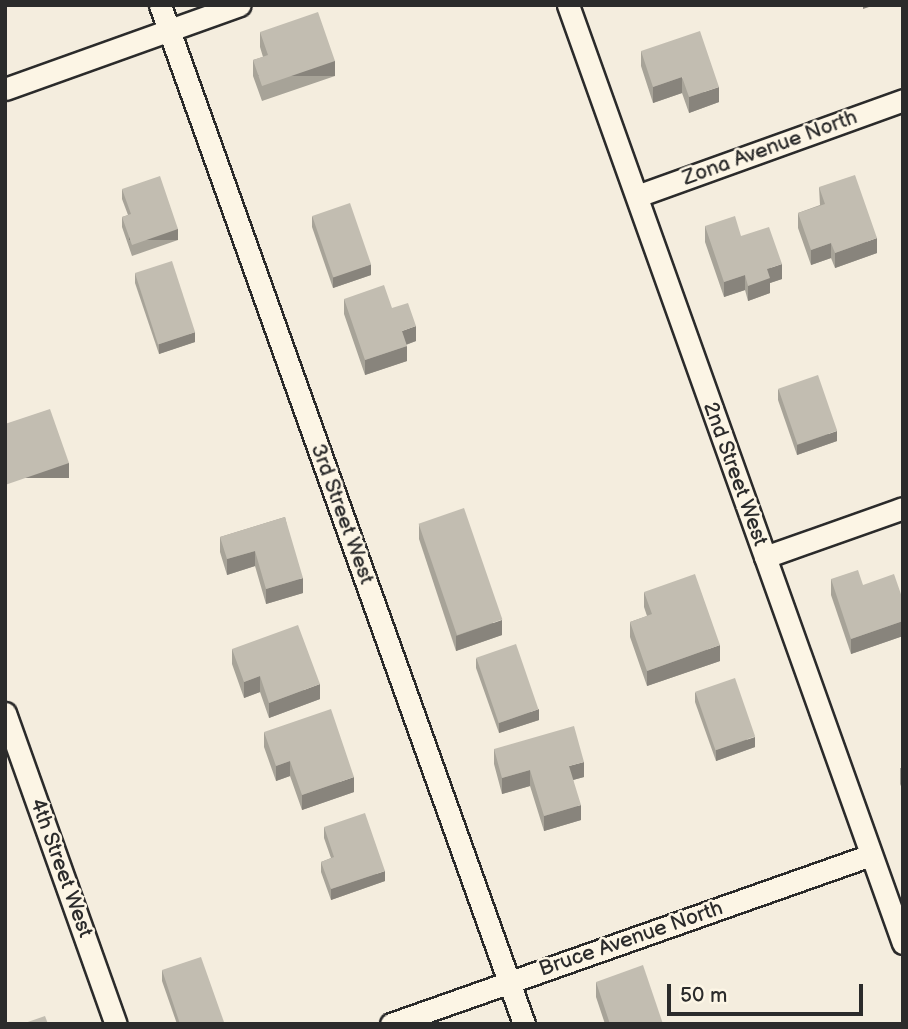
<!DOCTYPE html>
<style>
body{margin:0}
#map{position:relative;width:908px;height:1029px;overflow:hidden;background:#f4edde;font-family:"Balsamiq Sans",sans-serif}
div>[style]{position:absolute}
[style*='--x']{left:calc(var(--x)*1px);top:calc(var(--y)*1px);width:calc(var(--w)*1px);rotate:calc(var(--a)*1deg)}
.roads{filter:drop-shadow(2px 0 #2b2b2b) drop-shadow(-2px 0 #2b2b2b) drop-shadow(0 2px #2b2b2b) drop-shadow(0 -2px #2b2b2b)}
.street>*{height:21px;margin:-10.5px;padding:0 10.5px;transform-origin:10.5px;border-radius:10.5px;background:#fcf5e5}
.wall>*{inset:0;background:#a7a398}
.shaded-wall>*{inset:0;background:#88847c;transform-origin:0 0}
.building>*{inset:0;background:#c2bdb1;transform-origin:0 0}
span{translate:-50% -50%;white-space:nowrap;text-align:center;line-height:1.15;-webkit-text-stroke:5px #fcf5e5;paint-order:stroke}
.street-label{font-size:21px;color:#2b2b2b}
.frame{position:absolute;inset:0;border:7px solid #2b2b2b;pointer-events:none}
.scale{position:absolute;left:667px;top:984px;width:196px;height:32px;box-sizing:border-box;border:4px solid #2b2b2b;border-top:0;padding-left:9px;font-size:21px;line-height:24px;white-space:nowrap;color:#2b2b2b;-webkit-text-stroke:5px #fcf5e5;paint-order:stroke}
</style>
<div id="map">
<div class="roads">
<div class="street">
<i style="--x:160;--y:5;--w:1082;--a:70.34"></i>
<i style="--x:568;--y:5;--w:996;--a:70.35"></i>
<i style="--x:5;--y:89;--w:249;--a:-19.7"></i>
<i style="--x:637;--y:196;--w:283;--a:-19.8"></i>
<i style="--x:765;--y:557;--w:146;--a:-19.5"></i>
<i style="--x:5;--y:713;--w:330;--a:70.4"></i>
<i style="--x:391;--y:1024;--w:509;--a:-19.4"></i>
</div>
</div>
<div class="wall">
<i style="clip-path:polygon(260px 32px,335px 76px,262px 101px,253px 76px,253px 60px,263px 57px,260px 47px)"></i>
<i style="clip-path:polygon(641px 51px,719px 102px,689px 113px,682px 93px,653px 103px,641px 66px)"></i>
<i style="clip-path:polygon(819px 187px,877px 253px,835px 268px,831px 258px,811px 265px,798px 228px,798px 213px,820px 205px)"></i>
<i style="clip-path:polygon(122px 189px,178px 240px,132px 256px,122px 227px,122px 217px,128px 215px,122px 199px)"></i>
<i style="clip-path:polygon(312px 216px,371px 275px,333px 288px,312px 227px)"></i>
<i style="clip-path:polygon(705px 226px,741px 236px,782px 279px,770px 283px,770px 293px,748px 301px,745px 290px,724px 297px,705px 242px)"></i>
<i style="clip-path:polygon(135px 273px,195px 342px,159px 354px,135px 283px)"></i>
<i style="clip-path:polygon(344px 299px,416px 341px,406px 345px,407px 361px,365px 375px,344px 314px)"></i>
<i style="clip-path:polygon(778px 389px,837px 441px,797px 455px,778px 400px)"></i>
<i style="clip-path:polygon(285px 517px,303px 593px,266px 604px,255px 566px,227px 575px,220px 552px,220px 537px)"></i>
<i style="clip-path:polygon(419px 524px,502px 635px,456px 651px,419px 539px)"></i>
<i style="clip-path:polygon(831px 579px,863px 585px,903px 600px,903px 636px,851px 654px,831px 595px)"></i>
<i style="clip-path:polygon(644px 592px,720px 661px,647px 686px,630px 637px,630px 622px,647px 616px,644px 607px)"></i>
<i style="clip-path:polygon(232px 649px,320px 699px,269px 718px,260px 692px,244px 698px,232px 664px)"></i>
<i style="clip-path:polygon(476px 658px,539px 720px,499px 733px,476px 668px)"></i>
<i style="clip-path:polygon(695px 692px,755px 747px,716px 761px,695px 702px)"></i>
<i style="clip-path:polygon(264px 732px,354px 792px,302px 810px,290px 776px,276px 781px,264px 747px)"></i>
<i style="clip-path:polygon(494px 749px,584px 777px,573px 780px,581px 820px,544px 831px,530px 786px,502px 794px,494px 764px)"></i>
<i style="clip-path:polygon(900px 768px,903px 768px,903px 791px,900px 784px)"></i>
<i style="clip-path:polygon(324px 827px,385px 881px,331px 900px,321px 872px,321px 862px,331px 858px,324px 838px)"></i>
<i style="clip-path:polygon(162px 970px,224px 1024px,177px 1024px,162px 981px)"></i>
<i style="clip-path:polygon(596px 982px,663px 1024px,605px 1024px,596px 997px)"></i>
</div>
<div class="shaded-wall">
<i style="clip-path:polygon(863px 5px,875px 5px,863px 9px)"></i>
<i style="left:335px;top:61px;width:15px;height:77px;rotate:90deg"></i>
<i style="clip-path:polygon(682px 77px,682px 93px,653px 103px,653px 87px)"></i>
<i style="clip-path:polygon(719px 87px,719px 102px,689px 113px,689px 97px)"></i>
<i style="left:178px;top:229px;width:11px;height:49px;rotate:90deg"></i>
<i style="clip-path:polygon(877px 238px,877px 253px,835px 268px,835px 253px)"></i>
<i style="clip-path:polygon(831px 243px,831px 258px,811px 265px,811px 250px)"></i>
<i style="clip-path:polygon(371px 264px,371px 275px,333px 288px,333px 277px)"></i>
<i style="clip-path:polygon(782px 264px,782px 279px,770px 283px,770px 293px,748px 301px,748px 286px,767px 269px)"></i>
<i style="clip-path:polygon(745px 275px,745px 290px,724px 297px,724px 282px)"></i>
<i style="clip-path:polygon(416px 326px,416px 341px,402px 346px,402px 331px)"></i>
<i style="clip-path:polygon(195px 332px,195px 342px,159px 354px,159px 344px)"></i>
<i style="clip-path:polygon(407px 346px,407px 361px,365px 375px,365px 360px)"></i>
<i style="clip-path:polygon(837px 431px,837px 441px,797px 455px,797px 445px)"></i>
<i style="left:69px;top:463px;width:15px;height:68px;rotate:90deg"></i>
<i style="clip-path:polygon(255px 551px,255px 566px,227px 575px,227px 559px)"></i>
<i style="clip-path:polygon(303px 578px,303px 593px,266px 604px,266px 589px)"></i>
<i style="clip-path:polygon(502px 620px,502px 635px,456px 651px,456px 636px)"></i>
<i style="clip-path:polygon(903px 621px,903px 636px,851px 654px,851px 639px)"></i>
<i style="clip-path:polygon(720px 645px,720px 661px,647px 686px,647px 671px)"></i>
<i style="clip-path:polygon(260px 676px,260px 692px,244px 698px,244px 682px)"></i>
<i style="clip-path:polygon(320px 684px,320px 699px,269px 718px,269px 703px)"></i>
<i style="clip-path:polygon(539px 709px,539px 720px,499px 733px,499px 723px)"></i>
<i style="clip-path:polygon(755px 737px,755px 747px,716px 761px,716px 750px)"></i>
<i style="clip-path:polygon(290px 761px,290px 776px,276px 781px,276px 766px)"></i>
<i style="clip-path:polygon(584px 762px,584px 777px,569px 781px,569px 766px)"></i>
<i style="clip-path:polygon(530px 770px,530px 786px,502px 794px,502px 778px)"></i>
<i style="clip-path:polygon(354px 777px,354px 792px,302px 810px,302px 795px)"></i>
<i style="clip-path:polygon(581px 805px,581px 820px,544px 831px,544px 816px)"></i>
<i style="clip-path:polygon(385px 871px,385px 881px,331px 900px,331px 889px)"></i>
</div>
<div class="building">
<i style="clip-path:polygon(318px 12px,335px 61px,262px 86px,253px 60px,268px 55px,260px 32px)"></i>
<i style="clip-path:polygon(700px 31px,719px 87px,689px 97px,682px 77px,653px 87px,641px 51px)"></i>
<i style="clip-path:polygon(855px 175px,877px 238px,835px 253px,831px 243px,811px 250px,798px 213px,825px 204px,819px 187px)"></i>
<i style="clip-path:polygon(160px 176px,178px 229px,132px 245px,122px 217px,131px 214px,122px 189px)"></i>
<i style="left:350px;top:203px;width:65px;height:40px;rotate:71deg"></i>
<i style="clip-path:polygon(735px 216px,741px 236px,769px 227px,782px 264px,767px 269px,770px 278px,748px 286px,745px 275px,724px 282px,705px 226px)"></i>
<i style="left:172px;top:261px;width:75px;height:39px;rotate:72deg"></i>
<i style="clip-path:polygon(384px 285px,392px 308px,408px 303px,416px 326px,402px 331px,407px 346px,365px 360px,344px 299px)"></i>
<i style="left:818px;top:375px;width:59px;height:42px;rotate:71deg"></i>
<i style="clip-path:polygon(50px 409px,69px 463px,5px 485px,5px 424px)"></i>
<i style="left:464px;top:508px;width:118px;height:48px;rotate:71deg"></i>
<i style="clip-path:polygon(285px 517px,303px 578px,266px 589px,255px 551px,227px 559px,220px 537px)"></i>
<i style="clip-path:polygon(858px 570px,863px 585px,894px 574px,903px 600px,903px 621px,851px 639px,831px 579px)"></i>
<i style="clip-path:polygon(695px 574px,720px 645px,647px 671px,630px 622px,652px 614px,644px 592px)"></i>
<i style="clip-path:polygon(298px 625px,320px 684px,269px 703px,260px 676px,244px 682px,232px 649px)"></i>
<i style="left:516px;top:644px;width:69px;height:42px;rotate:71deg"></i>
<i style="left:735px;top:678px;width:62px;height:42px;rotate:71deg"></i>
<i style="clip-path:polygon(331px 709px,354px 777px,302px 795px,290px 761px,276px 766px,264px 732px)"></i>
<i style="clip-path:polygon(574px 726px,584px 762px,569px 766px,581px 805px,544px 816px,530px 770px,502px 778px,494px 749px)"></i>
<i style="clip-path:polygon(365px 813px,385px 871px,331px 889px,321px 862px,334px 857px,324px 827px)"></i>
<i style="clip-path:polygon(201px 957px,224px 1022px,218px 1024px,180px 1024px,162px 970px)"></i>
<i style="clip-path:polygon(643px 965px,663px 1024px,610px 1024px,596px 982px)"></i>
<i style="clip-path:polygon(45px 1016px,48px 1024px,22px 1024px)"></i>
</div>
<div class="street-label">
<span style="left:770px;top:148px;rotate:-20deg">Zona Avenue North</span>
<span style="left:735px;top:474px;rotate:70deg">2nd Street West</span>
<span style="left:342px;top:514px;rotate:70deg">3rd Street West</span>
<span style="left:61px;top:868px;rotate:70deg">4th Street West</span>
<span style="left:631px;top:939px;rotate:-19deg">Bruce Avenue North</span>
</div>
<div class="frame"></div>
<div class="scale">50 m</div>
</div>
